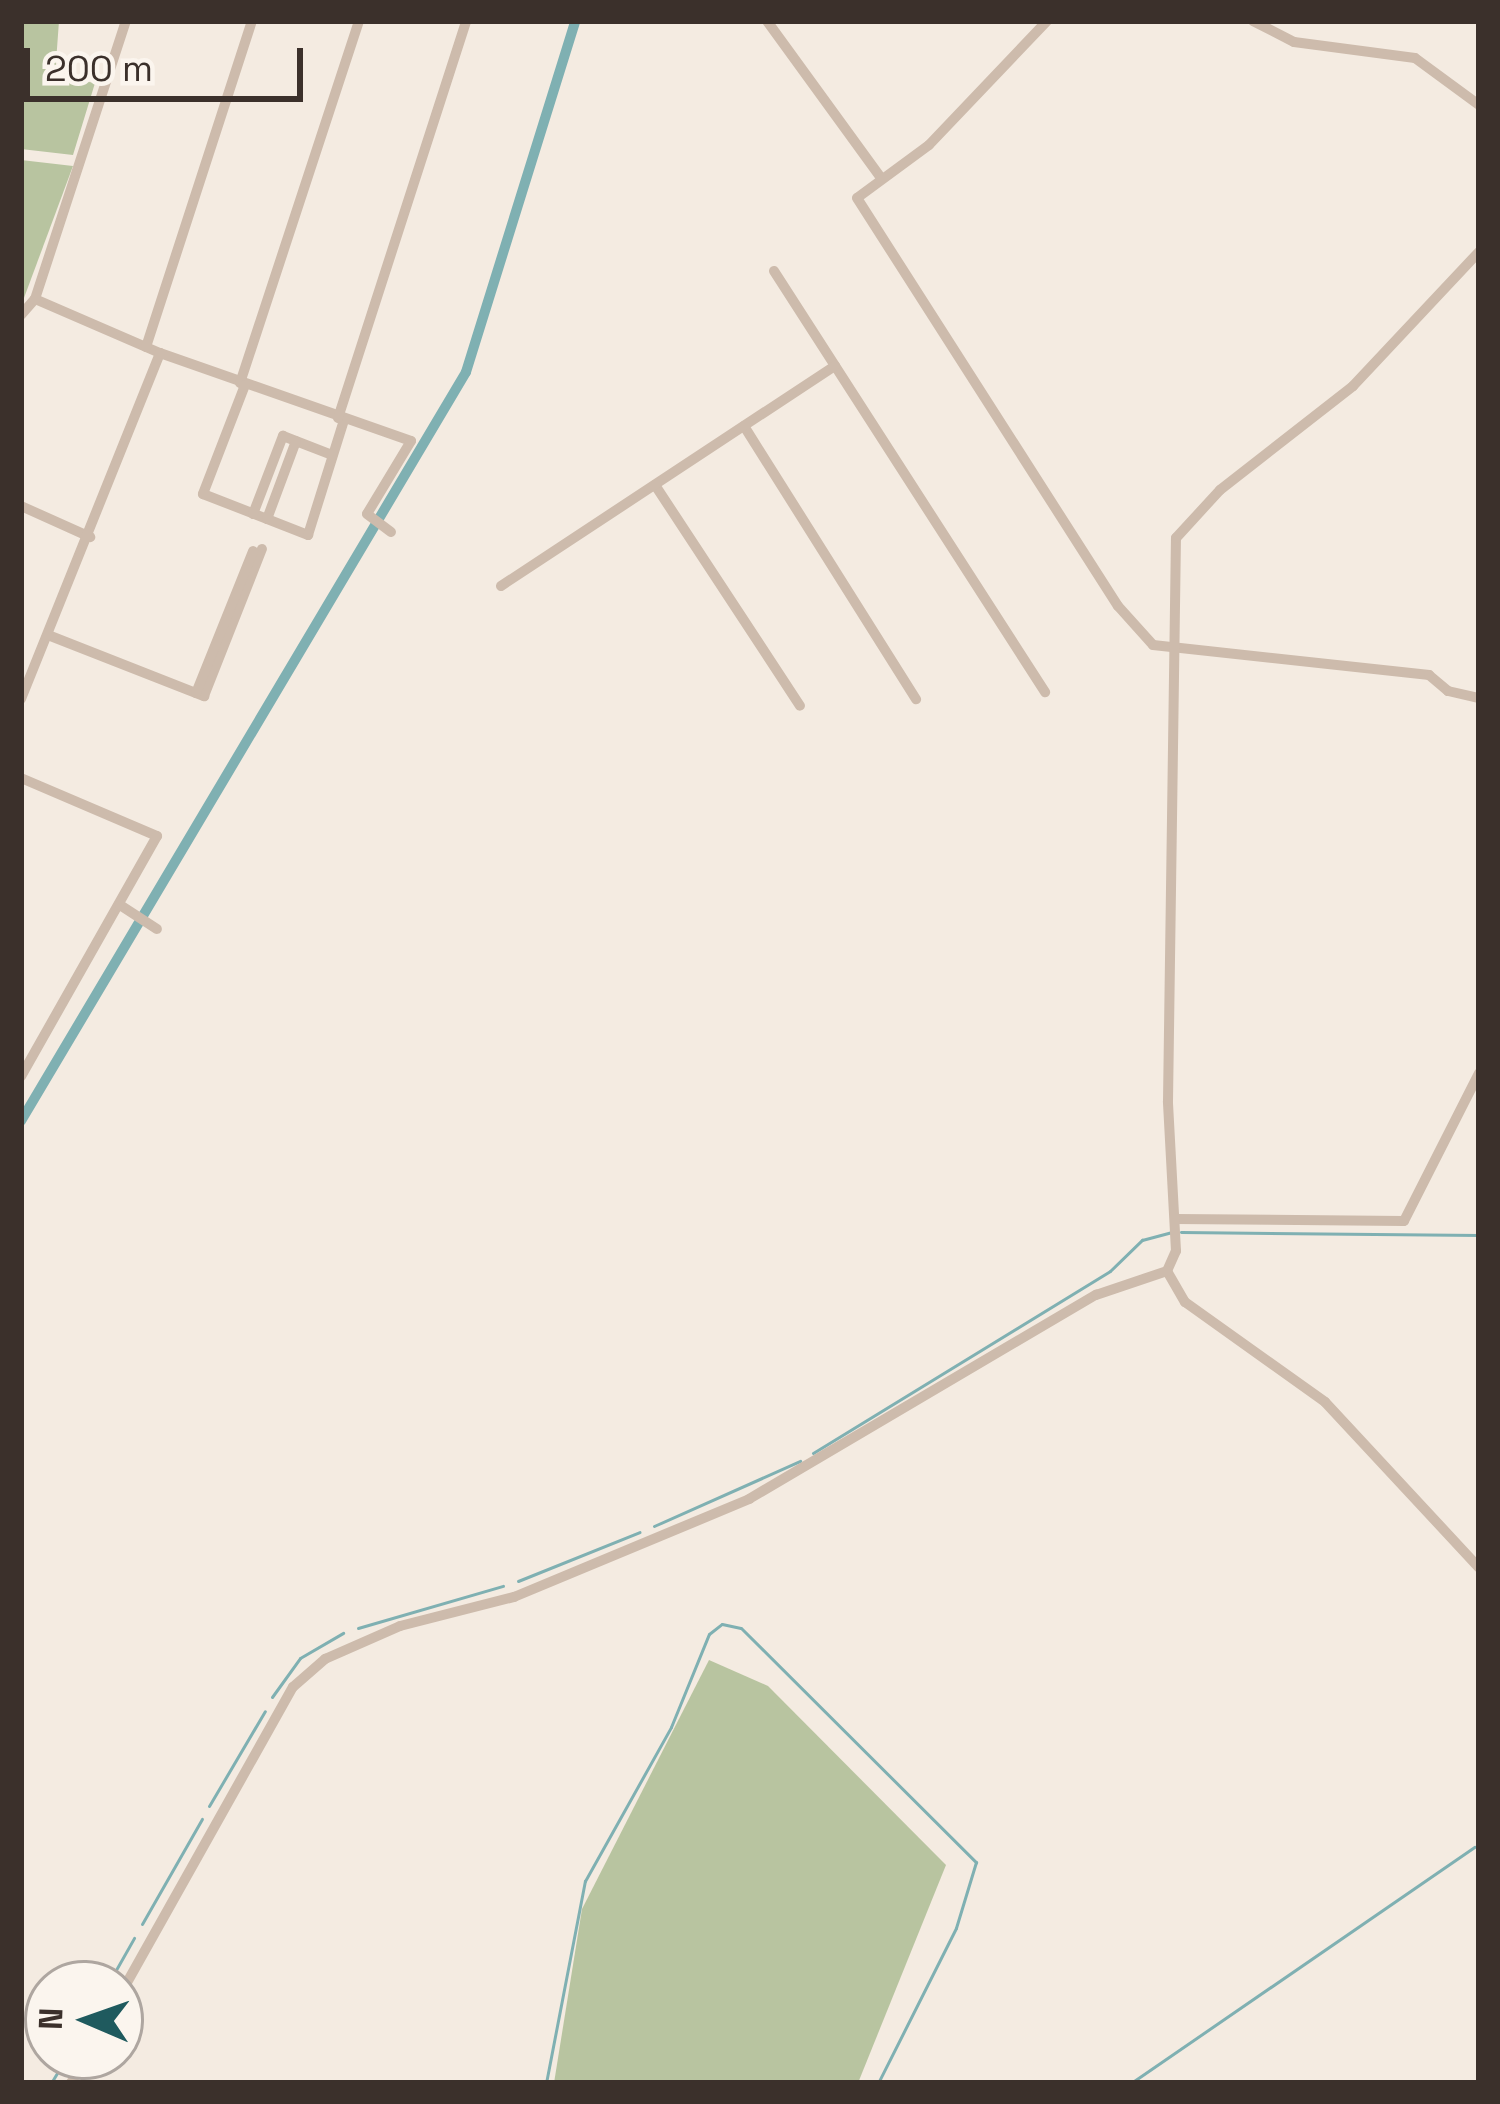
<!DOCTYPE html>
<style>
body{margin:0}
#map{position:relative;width:1500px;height:2104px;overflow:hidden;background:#f4ebe1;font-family:"Space Grotesk",sans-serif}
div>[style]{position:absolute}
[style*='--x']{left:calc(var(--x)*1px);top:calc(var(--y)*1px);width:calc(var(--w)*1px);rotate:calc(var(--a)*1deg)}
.green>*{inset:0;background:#b8c4a0}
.stream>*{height:3px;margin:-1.5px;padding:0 1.5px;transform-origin:1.5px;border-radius:1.5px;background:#7fb0b2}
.canal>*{height:10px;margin:-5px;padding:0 5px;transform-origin:5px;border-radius:5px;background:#7fb0b2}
.minor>*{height:10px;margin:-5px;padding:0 5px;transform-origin:5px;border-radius:5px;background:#cdbbac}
span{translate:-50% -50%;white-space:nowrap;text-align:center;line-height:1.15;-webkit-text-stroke:10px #fbf5ee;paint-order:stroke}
.frame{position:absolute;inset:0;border:24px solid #3b302b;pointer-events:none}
.north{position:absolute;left:24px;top:1960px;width:120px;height:120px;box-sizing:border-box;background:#fbf5ee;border:3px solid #aea6a0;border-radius:50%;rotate:272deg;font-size:33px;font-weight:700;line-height:48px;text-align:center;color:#3b302b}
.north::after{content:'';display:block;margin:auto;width:42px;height:54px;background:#1f5a5e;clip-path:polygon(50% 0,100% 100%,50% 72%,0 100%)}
.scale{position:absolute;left:24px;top:48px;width:279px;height:54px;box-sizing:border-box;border:6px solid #3b302b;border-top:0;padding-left:15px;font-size:36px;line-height:42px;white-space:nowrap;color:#3b302b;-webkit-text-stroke:9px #fbf5ee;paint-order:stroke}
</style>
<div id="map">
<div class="green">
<i style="clip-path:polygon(21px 21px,59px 21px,55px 76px,95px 83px,73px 155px,21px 149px)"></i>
<i style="clip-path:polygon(21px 160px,73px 166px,21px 306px)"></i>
<i style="clip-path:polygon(709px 1660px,768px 1686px,946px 1865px,858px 2083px,554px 2083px,582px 1909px)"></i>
</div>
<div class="stream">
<i style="--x:1181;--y:1232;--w:298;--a:0.6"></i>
<i style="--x:813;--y:1453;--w:348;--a:-31.5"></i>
<i style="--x:1110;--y:1271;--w:45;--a:-44.1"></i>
<i style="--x:1142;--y:1240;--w:30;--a:-15"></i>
<i style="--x:654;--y:1526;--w:160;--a:-24"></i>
<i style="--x:518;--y:1581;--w:131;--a:-21.9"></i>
<i style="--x:358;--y:1628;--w:151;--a:-16.2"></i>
<i style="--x:272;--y:1697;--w:48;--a:-54.3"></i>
<i style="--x:300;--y:1658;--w:50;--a:-30.2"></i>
<i style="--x:209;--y:1806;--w:110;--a:-59.5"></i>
<i style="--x:142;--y:1924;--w:121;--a:-60.3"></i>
<i style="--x:108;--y:1984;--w:53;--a:-60.5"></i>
<i style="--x:51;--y:2083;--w:31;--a:-59"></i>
<i style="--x:546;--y:2083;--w:206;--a:-79.1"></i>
<i style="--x:585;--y:1881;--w:176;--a:-60.8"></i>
<i style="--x:671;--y:1727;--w:100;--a:-67.8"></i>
<i style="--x:709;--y:1634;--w:16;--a:-38"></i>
<i style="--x:722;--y:1624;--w:19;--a:12"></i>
<i style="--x:741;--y:1628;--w:332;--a:44.9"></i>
<i style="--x:976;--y:1862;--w:69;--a:106.9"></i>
<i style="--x:956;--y:1928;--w:174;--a:116.7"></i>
<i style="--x:1131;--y:2083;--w:417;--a:-34.5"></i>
</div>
<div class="canal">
<i style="--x:21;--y:1121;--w:871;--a:-59.28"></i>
<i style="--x:466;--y:372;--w:368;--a:-72.7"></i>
</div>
<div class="minor">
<i style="--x:767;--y:21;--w:195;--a:54"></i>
<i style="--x:1047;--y:21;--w:171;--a:133.6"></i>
<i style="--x:929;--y:145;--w:89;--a:143.6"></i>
<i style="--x:857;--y:198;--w:484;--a:57.4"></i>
<i style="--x:1118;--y:606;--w:52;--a:48.1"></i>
<i style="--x:1153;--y:645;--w:278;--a:6.2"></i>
<i style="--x:1429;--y:675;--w:25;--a:40"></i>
<i style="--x:1448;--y:691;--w:32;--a:13"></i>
<i style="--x:1253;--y:21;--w:46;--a:27.1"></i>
<i style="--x:1294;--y:42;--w:122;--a:7.5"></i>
<i style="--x:1415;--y:58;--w:79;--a:36.3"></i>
<i style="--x:774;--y:271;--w:501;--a:57.23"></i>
<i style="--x:35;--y:299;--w:136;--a:23.4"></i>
<i style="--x:160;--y:353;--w:266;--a:19.3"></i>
<i style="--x:411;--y:441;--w:85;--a:121.1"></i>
<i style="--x:367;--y:514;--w:30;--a:37"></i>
<i style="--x:21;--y:315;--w:21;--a:-49"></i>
<i style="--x:35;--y:299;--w:293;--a:-71.9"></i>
<i style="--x:146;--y:347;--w:343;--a:-72"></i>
<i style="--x:240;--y:383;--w:381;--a:-71.8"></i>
<i style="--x:245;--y:385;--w:117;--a:111.1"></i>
<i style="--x:203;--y:494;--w:113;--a:21.3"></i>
<i style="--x:308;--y:535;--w:121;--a:-72.6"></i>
<i style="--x:338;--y:418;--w:417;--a:-72.1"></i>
<i style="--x:744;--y:426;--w:323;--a:57.8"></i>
<i style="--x:655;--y:485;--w:264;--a:56.7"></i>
<i style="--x:21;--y:506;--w:76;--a:24.2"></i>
<i style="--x:253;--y:514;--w:84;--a:-69"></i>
<i style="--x:283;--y:436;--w:53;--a:21.2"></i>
<i style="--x:267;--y:519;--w:83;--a:-69.6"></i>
<i style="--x:501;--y:586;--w:400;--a:-33.4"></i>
<i style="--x:48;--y:635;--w:168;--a:21.4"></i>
<i style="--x:204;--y:696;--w:158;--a:-68.5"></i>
<i style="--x:196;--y:693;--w:153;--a:-68.1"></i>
<i style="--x:21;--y:699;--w:373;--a:-68.1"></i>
<i style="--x:21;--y:778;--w:148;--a:23.1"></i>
<i style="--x:157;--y:836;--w:276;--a:119.5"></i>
<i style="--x:120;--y:905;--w:44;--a:33"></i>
<i style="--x:1175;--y:1219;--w:229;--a:0.5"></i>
<i style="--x:1404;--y:1221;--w:166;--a:-63.1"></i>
<i style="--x:1167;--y:1271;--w:22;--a:-66"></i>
<i style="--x:1176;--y:1251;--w:150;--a:-93.1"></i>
<i style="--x:1168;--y:1101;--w:563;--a:-89.19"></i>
<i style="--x:1176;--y:538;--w:65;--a:-47.5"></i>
<i style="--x:1220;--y:490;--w:169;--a:-38"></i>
<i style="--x:1353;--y:386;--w:184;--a:-46.8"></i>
<i style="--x:1167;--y:1271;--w:36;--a:60"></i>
<i style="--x:1185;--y:1302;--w:172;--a:35.5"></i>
<i style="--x:1325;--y:1402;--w:226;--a:47.1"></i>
<i style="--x:120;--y:1995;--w:353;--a:-60.7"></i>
<i style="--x:293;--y:1687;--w:43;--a:-41.2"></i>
<i style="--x:325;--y:1659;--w:82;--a:-23.7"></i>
<i style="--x:400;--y:1626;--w:118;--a:-14.3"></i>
<i style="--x:514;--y:1597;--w:255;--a:-22.6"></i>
<i style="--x:749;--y:1499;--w:403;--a:-30.5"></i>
<i style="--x:1096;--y:1295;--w:75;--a:-18.7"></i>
<i style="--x:71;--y:2083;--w:31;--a:-61"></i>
</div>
<div class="frame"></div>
<div class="north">N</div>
<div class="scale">200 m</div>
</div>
